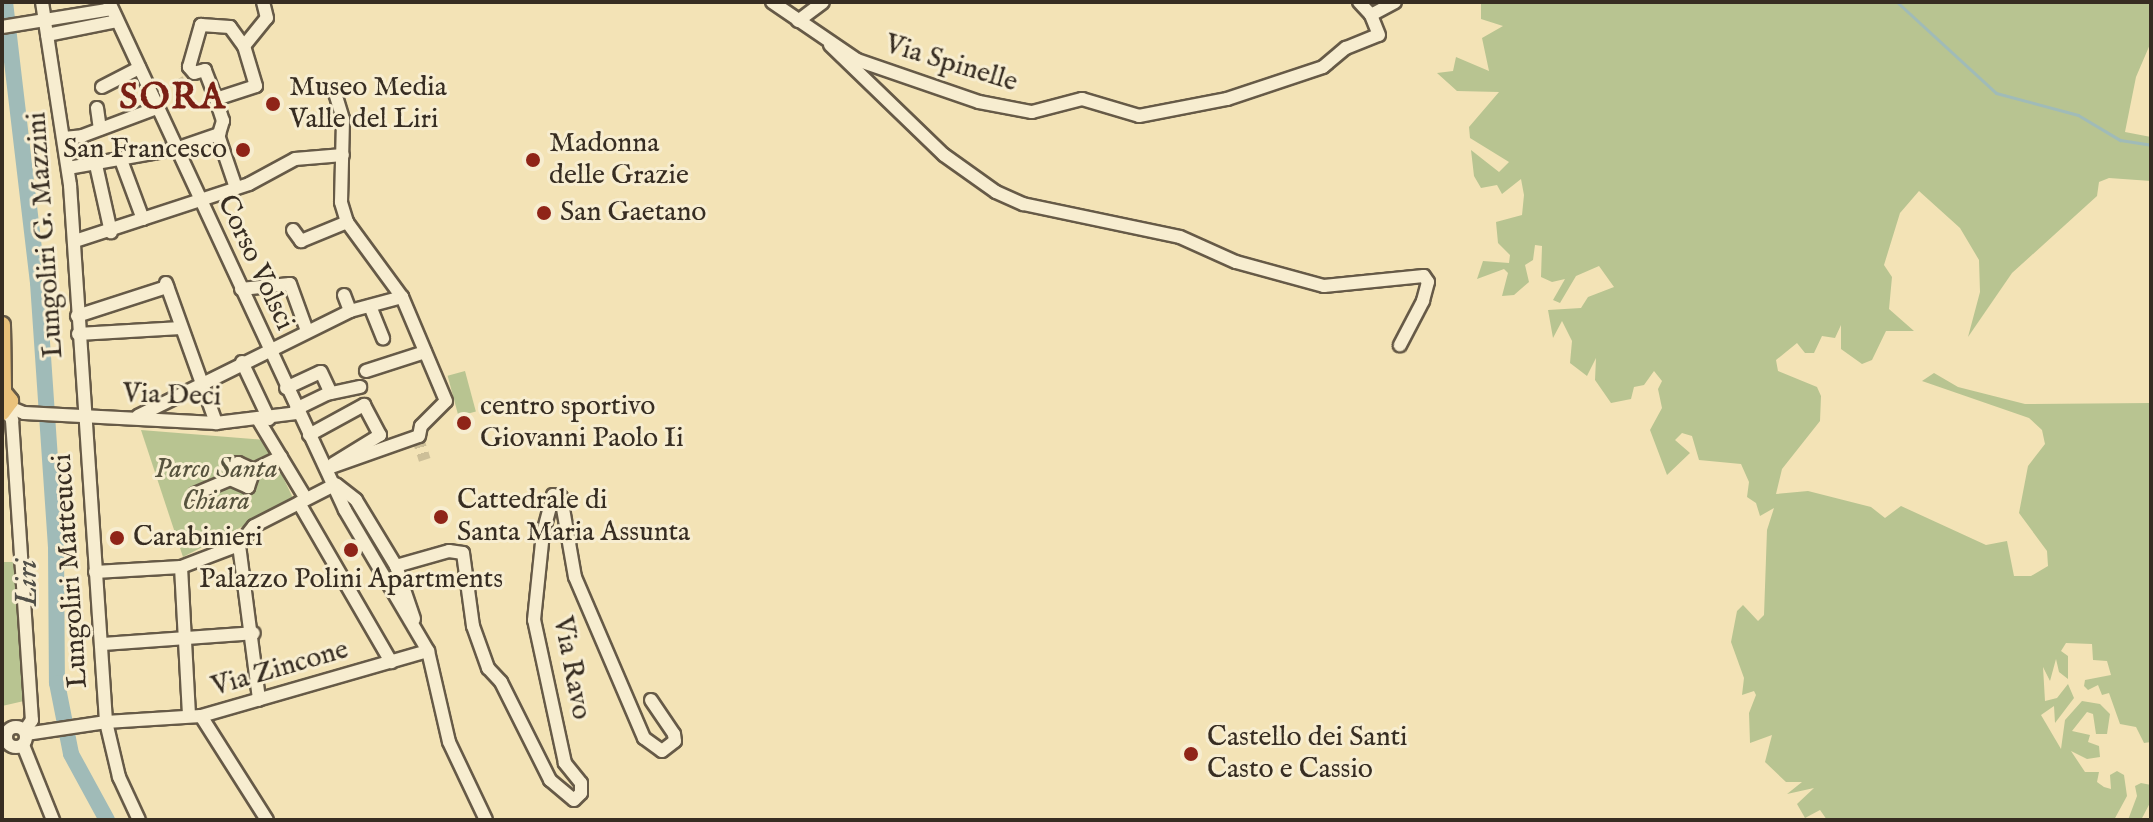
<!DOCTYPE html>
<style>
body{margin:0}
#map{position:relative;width:2153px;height:822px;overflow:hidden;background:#f3e3b6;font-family:"IM FELL English",serif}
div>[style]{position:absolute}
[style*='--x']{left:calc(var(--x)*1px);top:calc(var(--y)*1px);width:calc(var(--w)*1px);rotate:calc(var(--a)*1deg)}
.green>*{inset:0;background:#b8c491;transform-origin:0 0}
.stream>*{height:3px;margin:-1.5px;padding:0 1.5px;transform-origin:1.5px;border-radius:1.5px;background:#a0bbb8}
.river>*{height:16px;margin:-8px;padding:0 8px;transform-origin:8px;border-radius:8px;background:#a0bbb8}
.minor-tunnel>*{height:12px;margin-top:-6px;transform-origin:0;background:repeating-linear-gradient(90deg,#cdbf98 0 12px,transparent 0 18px)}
.roads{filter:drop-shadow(2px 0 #665a47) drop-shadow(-2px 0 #665a47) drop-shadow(0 2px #665a47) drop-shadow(0 -2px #665a47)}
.minor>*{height:12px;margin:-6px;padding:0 6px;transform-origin:6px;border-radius:6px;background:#f7edd0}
.minor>.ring{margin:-6px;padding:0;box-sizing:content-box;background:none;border:12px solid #f7edd0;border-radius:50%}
.major>*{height:16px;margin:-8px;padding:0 8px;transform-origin:8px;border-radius:8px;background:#eac27b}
.dots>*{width:22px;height:22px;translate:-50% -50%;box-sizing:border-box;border:4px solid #f7edd0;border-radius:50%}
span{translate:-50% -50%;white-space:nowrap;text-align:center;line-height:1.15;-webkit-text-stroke:6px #f7edd0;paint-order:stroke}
.street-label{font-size:28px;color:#372d22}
.poi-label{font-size:28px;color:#372d22}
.left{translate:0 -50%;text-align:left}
.right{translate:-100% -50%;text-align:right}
.park-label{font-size:28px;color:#57533e;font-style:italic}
.water-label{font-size:30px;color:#515048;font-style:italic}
.district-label{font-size:36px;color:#7a1f14;font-weight:700;letter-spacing:2px}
.frame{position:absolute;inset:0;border:4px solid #372d22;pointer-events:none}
</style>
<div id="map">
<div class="green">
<i style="clip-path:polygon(1481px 2px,2151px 2px,2151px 42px,2136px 77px,2125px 132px,2151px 137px,2151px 181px,2109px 178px,2099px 182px,2097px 196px,2012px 273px,1968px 337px,1980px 292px,1979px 260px,1960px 228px,1919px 191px,1900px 213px,1884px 265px,1892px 277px,1889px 309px,1914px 331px,1886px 331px,1872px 360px,1862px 364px,1841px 349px,1841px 325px,1835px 338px,1822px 336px,1814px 353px,1805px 353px,1797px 343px,1776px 360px,1778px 371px,1817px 387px,1821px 396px,1820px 421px,1782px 469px,1776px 494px,1808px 491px,1871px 507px,1885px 518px,1901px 506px,1986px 545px,2007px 541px,2014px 576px,2031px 576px,2048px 566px,2047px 551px,2019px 513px,2028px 466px,2045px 444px,2042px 430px,2029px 418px,1922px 381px,1934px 373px,1958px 387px,2025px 404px,2151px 403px,2151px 742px,2144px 743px,2136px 727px,2120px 724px,2109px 693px,2102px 695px,2098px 685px,2088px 690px,2084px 686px,2085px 680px,2111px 675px,2107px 661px,2093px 660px,2092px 644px,2066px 643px,2061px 651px,2068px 656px,2068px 679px,2059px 672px,2056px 659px,2050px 681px,2043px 667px,2045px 701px,2057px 698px,2068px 684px,2074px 698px,2055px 723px,2054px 706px,2041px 715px,2061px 749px,2065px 720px,2082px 701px,2100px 704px,2110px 714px,2107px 734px,2096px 734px,2093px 714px,2087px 712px,2072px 731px,2090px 735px,2088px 742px,2099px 746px,2100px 757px,2087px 759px,2071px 751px,2085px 772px,2099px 772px,2097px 782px,2104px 787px,2111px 789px,2110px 775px,2117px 771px,2124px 775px,2127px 796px,2114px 820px,1827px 820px,1820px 810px,1805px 818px,1797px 804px,1814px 788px,1787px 794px,1802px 782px,1786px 782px,1765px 762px,1772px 735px,1750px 743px,1749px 713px,1756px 695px,1754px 691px,1742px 695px,1744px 678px,1731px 642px,1737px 611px,1743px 605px,1758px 621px,1764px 615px,1767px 530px,1774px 508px,1760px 516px,1756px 503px,1747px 497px,1749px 482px,1741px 464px,1699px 460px,1692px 436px,1682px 433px,1675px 440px,1690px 453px,1667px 475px,1650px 430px,1662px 408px,1658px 389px,1662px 381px,1654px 371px,1644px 385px,1634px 387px,1631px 399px,1611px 403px,1595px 380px,1596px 358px,1587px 376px,1570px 363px,1572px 341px,1562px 321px,1553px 338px,1548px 310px,1581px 308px,1588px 297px,1614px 287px,1599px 266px,1576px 276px,1560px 303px,1553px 300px,1565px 279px,1552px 282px,1541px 277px,1542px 246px,1535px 245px,1533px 260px,1525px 265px,1529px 282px,1514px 295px,1502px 296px,1508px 273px,1504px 269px,1477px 279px,1483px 261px,1509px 263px,1510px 255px,1498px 243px,1496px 222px,1522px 215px,1524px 195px,1521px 179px,1502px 194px,1497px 185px,1481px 188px,1474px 176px,1471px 150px,1499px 172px,1509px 162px,1470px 138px,1469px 127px,1499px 92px,1457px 91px,1437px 73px,1453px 71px,1456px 57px,1489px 71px,1482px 38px,1503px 26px,1481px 19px)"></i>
<i style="left:465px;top:371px;width:42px;height:18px;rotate:75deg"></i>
<i style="clip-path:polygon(141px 430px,265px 440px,294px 500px,183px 557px)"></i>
<i style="clip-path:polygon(2px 562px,15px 562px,24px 701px,2px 706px)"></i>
<i style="clip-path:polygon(2141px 783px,2151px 785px,2151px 801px,2141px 820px,2128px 820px,2137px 796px,2135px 786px)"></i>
</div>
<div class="stream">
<i style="--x:1897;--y:2;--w:134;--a:42.6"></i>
<i style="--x:1996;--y:93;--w:85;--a:15"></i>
<i style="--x:2078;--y:115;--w:49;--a:30.8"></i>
<i style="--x:2120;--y:140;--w:31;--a:9"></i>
</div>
<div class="river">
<i style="--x:5;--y:2;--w:283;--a:83.3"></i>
<i style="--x:38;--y:283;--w:266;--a:86.1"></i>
<i style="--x:56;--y:548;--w:135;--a:89.6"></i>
<i style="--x:57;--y:683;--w:72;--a:78.8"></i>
<i style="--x:71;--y:754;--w:75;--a:61.4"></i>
</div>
<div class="minor-tunnel">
<i style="--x:178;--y:86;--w:9;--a:-32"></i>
<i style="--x:417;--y:436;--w:25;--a:72"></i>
</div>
<div class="roads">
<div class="minor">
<i style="--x:42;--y:2;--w:185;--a:81.3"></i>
<i style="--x:70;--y:185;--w:538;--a:86.16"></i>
<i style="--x:106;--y:722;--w:57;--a:76.7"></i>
<i style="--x:119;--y:777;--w:47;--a:65.1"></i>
<i style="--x:109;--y:2;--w:560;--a:65.08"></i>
<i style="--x:345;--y:510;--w:164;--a:59.5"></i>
<i style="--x:428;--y:651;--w:93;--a:77"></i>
<i style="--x:449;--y:742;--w:86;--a:64.6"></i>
<i style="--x:772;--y:2;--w:103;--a:34.3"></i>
<i style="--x:857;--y:60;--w:129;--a:19"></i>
<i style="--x:979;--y:102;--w:54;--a:10.7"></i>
<i style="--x:1032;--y:112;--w:52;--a:-14.6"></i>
<i style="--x:1082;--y:99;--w:59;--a:16.6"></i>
<i style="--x:1139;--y:116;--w:90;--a:-10.9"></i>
<i style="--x:1227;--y:99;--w:101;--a:-18.4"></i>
<i style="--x:1323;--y:67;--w:30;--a:-40"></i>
<i style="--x:1346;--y:48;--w:35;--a:-22"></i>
<i style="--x:1379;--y:35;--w:22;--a:-112"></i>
<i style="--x:1359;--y:2;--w:18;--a:47"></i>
<i style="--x:1371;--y:15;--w:27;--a:-28"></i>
<i style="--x:798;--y:21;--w:31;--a:-37"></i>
<i style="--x:2;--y:27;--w:111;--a:-9.3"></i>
<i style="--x:47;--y:35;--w:71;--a:-11.3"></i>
<i style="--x:830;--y:45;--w:158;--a:44"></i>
<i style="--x:944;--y:155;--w:64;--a:35.4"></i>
<i style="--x:996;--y:192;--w:30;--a:24"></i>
<i style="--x:1023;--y:204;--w:160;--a:11.9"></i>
<i style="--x:1180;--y:237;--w:61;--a:24.1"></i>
<i style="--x:1236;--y:262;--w:91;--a:15.3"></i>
<i style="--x:1324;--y:286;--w:100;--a:-5.7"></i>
<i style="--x:1424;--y:276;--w:7;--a:56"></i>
<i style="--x:1428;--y:282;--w:20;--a:105"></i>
<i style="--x:1423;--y:301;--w:50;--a:117.6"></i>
<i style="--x:102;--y:87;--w:42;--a:-27.2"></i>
<i style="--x:216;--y:99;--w:31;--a:-111"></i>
<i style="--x:205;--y:70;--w:11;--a:165"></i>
<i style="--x:194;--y:73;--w:8;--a:-130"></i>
<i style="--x:189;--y:67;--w:44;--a:-74.1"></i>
<i style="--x:201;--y:25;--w:29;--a:4"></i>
<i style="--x:230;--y:27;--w:24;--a:54"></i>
<i style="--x:97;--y:108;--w:21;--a:82"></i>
<i style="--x:218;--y:135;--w:56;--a:71.2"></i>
<i style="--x:64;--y:138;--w:18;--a:-6"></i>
<i style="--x:82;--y:136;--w:80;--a:-20.5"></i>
<i style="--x:121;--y:160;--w:63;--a:69.6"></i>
<i style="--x:96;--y:165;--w:69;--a:77.4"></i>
<i style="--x:68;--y:168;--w:110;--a:-10"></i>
<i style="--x:176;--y:149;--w:46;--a:-19.2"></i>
<i style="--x:219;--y:134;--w:14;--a:-73"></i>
<i style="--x:223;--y:121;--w:23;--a:-108"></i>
<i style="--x:216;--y:99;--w:42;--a:-18"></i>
<i style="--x:256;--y:86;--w:42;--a:-106.7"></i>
<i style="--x:244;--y:46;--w:36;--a:-51"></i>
<i style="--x:267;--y:18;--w:16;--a:-104"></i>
<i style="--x:293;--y:230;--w:14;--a:54"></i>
<i style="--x:301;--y:241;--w:50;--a:-22.4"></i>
<i style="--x:75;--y:241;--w:183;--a:-18.1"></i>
<i style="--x:249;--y:184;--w:52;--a:-28.5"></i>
<i style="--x:295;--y:159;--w:48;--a:-4.8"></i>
<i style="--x:166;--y:283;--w:149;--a:70.3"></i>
<i style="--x:241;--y:289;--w:49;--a:-5.8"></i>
<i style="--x:290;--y:284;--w:50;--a:70.1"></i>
<i style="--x:344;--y:295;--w:17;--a:69"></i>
<i style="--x:370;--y:306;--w:35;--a:68"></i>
<i style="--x:77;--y:316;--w:95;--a:-17.9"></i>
<i style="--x:78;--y:334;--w:103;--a:-3.3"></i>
<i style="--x:242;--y:362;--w:63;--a:64.7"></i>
<i style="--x:366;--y:371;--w:62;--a:-17.9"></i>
<i style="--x:286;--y:388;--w:38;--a:-25"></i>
<i style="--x:321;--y:372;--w:23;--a:65"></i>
<i style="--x:9;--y:407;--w:16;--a:22"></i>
<i style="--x:24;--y:413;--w:192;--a:3"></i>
<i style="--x:216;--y:423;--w:83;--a:-7"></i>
<i style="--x:6;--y:409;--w:13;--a:61"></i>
<i style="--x:12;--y:420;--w:301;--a:86.2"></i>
<i style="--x:32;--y:720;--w:12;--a:125"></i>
<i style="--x:296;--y:409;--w:34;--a:-26"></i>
<i style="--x:327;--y:394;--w:34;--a:-12"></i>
<i style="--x:138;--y:416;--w:237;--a:-26.3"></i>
<i style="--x:350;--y:311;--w:54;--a:-15.1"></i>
<i style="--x:259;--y:421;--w:91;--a:58.9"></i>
<i style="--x:309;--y:435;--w:63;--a:-28.6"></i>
<i style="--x:364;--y:405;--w:34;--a:62"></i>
<i style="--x:380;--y:435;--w:55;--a:148.3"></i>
<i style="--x:328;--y:468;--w:96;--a:-19.4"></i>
<i style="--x:419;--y:436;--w:10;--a:-79"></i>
<i style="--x:421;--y:426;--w:35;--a:-45"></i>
<i style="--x:446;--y:401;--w:113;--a:-112.9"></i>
<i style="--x:402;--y:297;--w:93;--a:-126.3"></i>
<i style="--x:347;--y:222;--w:21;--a:-107"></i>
<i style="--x:341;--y:202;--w:83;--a:-88.6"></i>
<i style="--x:343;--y:119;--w:28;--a:-107"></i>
<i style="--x:230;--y:479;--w:20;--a:24"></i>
<i style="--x:248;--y:487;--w:18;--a:-71"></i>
<i style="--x:254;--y:470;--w:30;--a:-26"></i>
<i style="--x:337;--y:485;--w:24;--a:38"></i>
<i style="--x:356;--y:500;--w:77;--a:58.8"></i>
<i style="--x:396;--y:566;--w:56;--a:71.2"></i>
<i style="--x:195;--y:494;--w:38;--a:-23"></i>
<i style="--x:230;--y:479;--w:18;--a:-63"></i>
<i style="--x:238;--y:463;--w:17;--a:24"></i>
<i style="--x:299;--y:503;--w:184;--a:59.9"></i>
<i style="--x:239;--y:545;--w:156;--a:82.6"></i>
<i style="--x:396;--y:566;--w:55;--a:-15.8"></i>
<i style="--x:449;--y:551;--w:14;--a:8"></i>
<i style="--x:463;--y:553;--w:74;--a:82.2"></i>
<i style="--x:473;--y:626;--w:45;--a:70.3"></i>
<i style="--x:488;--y:668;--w:19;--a:47"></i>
<i style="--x:501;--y:682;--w:110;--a:63.4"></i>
<i style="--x:550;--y:780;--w:31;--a:40"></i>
<i style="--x:574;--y:800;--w:10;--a:-45"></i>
<i style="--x:581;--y:793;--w:10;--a:-90"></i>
<i style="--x:581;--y:783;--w:26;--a:-129"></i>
<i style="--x:565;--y:763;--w:146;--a:-102.2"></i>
<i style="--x:534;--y:620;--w:87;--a:-84.1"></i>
<i style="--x:543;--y:533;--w:39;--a:-75"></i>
<i style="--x:553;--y:495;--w:8;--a:14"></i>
<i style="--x:561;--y:497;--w:81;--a:80.1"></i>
<i style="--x:575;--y:577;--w:175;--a:66.8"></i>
<i style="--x:644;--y:738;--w:22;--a:36"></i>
<i style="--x:662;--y:751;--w:16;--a:-38"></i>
<i style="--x:675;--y:741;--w:7;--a:-98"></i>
<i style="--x:674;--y:734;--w:41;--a:-124.1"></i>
<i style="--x:181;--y:567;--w:147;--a:86.9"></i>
<i style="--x:95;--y:572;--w:86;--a:-3.3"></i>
<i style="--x:181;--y:567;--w:62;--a:-20.8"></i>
<i style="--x:239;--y:545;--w:24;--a:-52"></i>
<i style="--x:254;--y:526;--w:92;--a:-27.1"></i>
<i style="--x:102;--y:644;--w:152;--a:-4.1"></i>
<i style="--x:201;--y:716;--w:123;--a:57.6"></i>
<i class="ring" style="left:6px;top:727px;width:8px;height:8px"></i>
<i style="--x:26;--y:734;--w:81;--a:-8.5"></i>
<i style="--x:106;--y:722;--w:95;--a:-3.6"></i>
<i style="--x:201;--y:716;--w:236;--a:-16"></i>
<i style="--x:23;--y:745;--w:81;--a:68.2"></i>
</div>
<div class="major">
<i style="--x:2;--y:325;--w:66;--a:89.1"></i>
<i style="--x:2;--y:391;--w:13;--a:51"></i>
<i style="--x:10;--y:401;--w:14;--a:126"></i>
</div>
</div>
<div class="dots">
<i style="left:273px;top:104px;background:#8f2418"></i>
<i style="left:243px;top:150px;background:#8f2418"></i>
<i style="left:533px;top:160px;background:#8f2418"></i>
<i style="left:544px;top:213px;background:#8f2418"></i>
<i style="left:464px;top:423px;background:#8f2418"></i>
<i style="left:441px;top:517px;background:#8f2418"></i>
<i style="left:117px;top:538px;background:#8f2418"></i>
<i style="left:351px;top:550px;background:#8f2418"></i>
<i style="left:1191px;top:754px;background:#8f2418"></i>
</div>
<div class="street-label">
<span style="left:951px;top:64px;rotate:17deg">Via Spinelle</span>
<span style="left:46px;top:235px;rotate:-94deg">Lungoliri G. Mazzini</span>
<span style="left:255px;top:263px;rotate:65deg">Corso Volsci</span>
<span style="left:172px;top:396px;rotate:2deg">Via Deci</span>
<span style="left:71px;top:571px;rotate:-94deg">Lungoliri Matteucci</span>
<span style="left:571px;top:668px;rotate:79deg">Via Ravo</span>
<span style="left:280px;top:669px;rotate:-16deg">Via Zincone</span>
</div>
<div class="poi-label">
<span class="left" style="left:289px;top:104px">Museo Media<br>Valle del Liri</span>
<span class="left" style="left:549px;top:160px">Madonna<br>delle Grazie</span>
<span class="right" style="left:227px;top:150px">San Francesco</span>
<span class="left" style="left:560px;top:213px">San Gaetano</span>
<span class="left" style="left:480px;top:423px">centro sportivo<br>Giovanni Paolo Ii</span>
<span class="left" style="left:457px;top:517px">Cattedrale di<br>Santa Maria Assunta</span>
<span class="left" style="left:133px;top:538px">Carabinieri</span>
<span style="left:351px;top:580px">Palazzo Polini Apartments</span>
<span class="left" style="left:1207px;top:754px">Castello dei Santi<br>Casto e Cassio</span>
</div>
<div class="park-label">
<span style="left:216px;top:486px">Parco Santa<br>Chiara</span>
</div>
<div class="water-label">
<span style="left:28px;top:583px;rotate:-90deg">Liri</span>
</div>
<div class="district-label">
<span style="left:173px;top:99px">SORA</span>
</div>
<div class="frame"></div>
</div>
